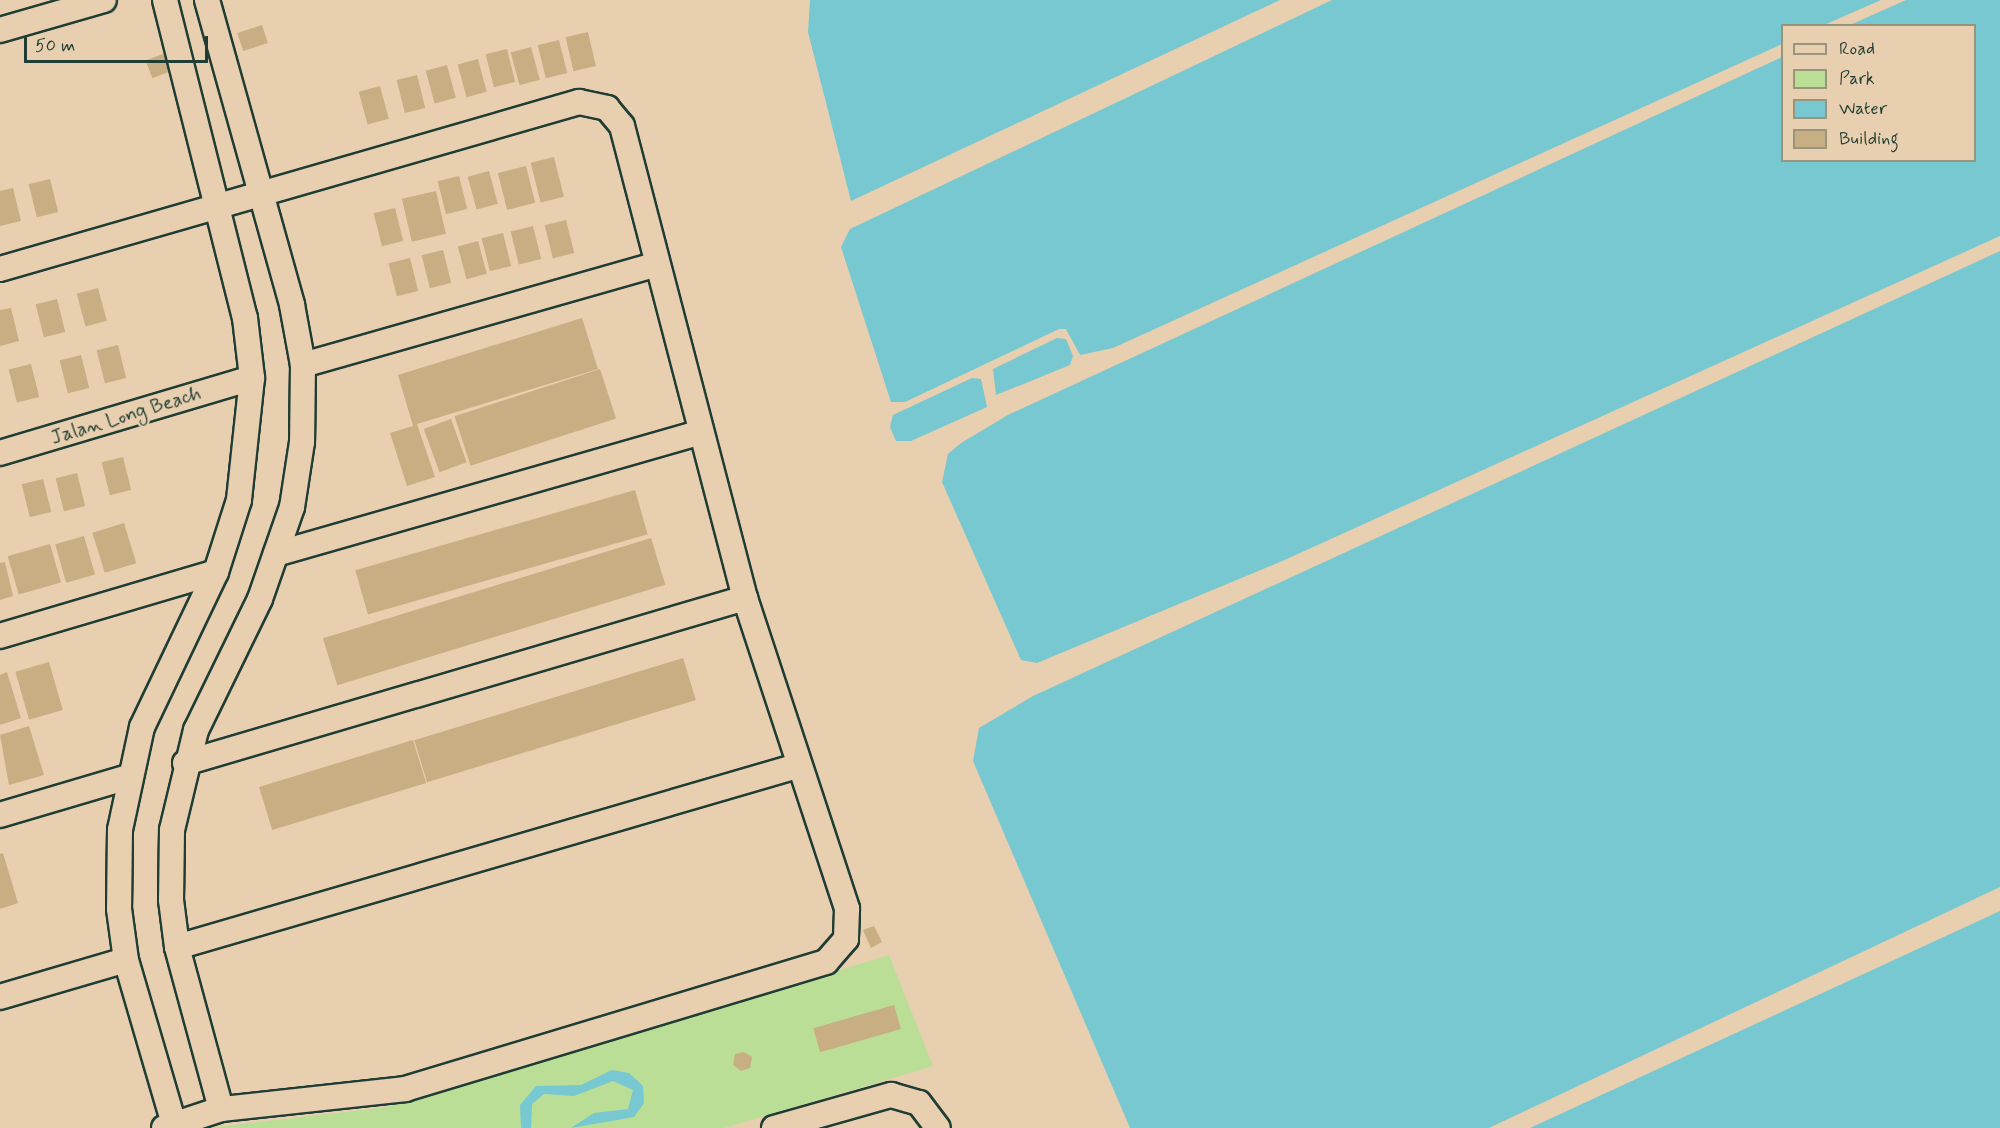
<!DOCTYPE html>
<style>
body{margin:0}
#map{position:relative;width:2000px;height:1128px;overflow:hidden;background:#e8cfb0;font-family:Mynerve,sans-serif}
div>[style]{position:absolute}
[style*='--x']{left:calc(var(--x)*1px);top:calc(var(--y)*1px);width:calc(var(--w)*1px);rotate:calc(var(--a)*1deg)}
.green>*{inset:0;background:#bbde97}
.water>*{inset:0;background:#77c8d0}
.building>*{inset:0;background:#c7af83;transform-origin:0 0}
.roads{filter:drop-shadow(2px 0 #1f3d34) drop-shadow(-2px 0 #1f3d34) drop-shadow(0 2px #1f3d34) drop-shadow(0 -2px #1f3d34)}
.street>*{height:24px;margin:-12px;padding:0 12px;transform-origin:12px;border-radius:12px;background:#e8cfb0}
span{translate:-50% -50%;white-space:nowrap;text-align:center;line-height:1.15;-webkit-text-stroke:4.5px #e8cfb0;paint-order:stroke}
.street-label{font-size:20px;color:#1f3d34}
.legend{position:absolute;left:1781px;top:24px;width:195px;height:138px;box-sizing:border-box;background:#e8cfb0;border:2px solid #98957e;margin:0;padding:8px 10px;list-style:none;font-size:18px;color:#1f3d34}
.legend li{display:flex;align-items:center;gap:12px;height:30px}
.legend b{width:30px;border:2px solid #98957e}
.scale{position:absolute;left:24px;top:36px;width:184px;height:27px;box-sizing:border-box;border:3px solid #1f3d34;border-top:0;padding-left:8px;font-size:18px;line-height:21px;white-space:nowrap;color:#1f3d34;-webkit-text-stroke:4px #e8cfb0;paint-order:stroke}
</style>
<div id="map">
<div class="green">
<i style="clip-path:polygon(889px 955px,933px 1066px,724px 1128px,207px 1128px,387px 1107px)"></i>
</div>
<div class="water">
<i style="clip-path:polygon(810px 0,1280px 0,851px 201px,808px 32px)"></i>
<i style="clip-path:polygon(1332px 0,1881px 0,1824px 25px,1782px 26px,1782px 44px,1113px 348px,1080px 355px,1066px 329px,1059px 329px,905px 402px,891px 402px,841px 247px,850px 229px)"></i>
<i style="clip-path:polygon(1906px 0,2000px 0,2000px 236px,1280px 562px,1037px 663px,1021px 660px,942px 482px,948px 454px,961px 443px,1008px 415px,1782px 57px,1782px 160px,1974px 160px,1974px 26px,1850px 25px)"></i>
<i style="clip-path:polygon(2000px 251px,2000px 887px,1489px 1128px,1130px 1128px,973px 761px,979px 728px,1033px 696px)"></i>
<i style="clip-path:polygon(1057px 338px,1066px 339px,1073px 356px,1070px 365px,996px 395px,993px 369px)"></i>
<i style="clip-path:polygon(972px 378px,981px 379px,987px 407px,911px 441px,896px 441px,890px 427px,893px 415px)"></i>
<i style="clip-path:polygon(2000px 911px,2000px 1128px,1530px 1128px)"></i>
<i style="clip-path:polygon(612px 1070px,629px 1073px,643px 1086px,644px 1103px,634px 1117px,571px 1128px,594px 1113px,628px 1109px,633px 1090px,613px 1081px,574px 1096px,544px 1094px,532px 1104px,531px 1128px,521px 1128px,520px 1105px,536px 1086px,581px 1085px)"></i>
</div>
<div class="building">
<i style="left:262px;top:25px;width:19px;height:26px;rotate:72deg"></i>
<i style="left:588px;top:32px;width:35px;height:23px;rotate:77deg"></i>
<i style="left:559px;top:40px;width:34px;height:22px;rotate:76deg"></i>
<i style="left:531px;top:47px;width:34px;height:21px;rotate:75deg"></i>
<i style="left:507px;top:49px;width:34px;height:22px;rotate:76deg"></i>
<i style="left:168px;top:52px;width:19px;height:24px;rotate:69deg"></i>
<i style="left:478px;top:59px;width:34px;height:21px;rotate:75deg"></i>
<i style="left:447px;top:65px;width:34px;height:22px;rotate:75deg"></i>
<i style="left:417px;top:75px;width:34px;height:21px;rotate:76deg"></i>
<i style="left:380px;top:86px;width:34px;height:22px;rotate:75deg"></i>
<i style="left:554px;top:157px;width:41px;height:24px;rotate:76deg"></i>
<i style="left:526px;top:166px;width:38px;height:29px;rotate:76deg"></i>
<i style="left:489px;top:171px;width:34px;height:22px;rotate:75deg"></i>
<i style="left:459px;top:176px;width:34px;height:22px;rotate:76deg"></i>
<i style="left:50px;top:179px;width:34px;height:22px;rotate:76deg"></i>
<i style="clip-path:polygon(13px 188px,21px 221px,0 226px,0 191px)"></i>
<i style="left:436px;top:191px;width:44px;height:35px;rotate:77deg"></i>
<i style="left:395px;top:208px;width:34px;height:22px;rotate:76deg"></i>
<i style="left:566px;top:220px;width:34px;height:22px;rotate:76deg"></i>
<i style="left:533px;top:226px;width:34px;height:23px;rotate:76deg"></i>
<i style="left:503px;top:233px;width:34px;height:22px;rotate:76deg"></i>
<i style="left:478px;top:241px;width:34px;height:21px;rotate:75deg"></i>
<i style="left:443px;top:250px;width:34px;height:22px;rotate:76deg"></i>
<i style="left:410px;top:258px;width:34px;height:22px;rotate:76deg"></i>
<i style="left:98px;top:288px;width:34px;height:22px;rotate:75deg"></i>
<i style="left:57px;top:299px;width:34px;height:22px;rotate:76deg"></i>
<i style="clip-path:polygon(11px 308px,19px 341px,0 346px,0 310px)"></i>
<i style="clip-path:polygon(582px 318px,598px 369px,417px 424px,435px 477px,407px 486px,390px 433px,413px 426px,398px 375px)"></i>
<i style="left:118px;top:345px;width:34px;height:22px;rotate:76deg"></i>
<i style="left:81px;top:355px;width:34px;height:22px;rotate:76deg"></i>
<i style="left:31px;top:364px;width:34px;height:23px;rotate:76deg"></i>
<i style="left:600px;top:369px;width:52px;height:153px;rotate:72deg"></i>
<i style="left:451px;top:419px;width:46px;height:29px;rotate:70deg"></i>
<i style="left:123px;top:457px;width:34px;height:22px;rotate:76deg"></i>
<i style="left:77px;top:473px;width:34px;height:22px;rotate:76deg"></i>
<i style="left:43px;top:479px;width:34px;height:22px;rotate:76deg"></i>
<i style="left:635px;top:490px;width:46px;height:291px;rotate:74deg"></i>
<i style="left:124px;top:523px;width:42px;height:33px;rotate:73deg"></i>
<i style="left:84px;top:536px;width:40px;height:30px;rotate:74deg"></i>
<i style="left:651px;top:538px;width:49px;height:343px;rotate:73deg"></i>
<i style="left:50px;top:544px;width:40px;height:44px;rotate:74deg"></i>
<i style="clip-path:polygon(5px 562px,13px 596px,0 600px,0 563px)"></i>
<i style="left:683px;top:658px;width:44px;height:281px;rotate:73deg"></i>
<i style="left:49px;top:662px;width:50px;height:35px;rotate:74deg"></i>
<i style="clip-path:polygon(7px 672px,21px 718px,0 725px,0 675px)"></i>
<i style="clip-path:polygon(29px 726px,44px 775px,9px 785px,0 735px)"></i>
<i style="left:413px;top:740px;width:45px;height:161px;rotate:73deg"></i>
<i style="clip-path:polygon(3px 853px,18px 903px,0 909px,0 854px)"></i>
<i style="clip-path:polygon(874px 926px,882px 942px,871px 948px,863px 930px)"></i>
<i style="left:894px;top:1005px;width:25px;height:84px;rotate:74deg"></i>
<i style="clip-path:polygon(744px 1052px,752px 1057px,750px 1068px,741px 1071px,733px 1065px,735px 1054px)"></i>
</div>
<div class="roads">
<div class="street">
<i style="--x:165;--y:0;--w:328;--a:75.9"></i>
<i style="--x:245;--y:318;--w:60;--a:83.3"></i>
<i style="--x:252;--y:378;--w:123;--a:96.1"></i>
<i style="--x:239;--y:500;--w:76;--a:107.7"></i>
<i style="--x:216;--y:572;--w:172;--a:115.5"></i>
<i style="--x:142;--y:727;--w:105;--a:102.1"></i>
<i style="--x:120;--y:830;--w:79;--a:90.7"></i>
<i style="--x:119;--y:909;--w:51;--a:82.2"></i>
<i style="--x:126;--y:960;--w:171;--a:73.7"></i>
<i style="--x:207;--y:0;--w:317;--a:74.4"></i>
<i style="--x:292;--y:305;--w:61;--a:79.6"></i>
<i style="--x:303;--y:365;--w:77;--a:90.7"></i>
<i style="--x:302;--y:442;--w:66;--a:98.7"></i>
<i style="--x:292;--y:507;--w:97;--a:109.2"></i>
<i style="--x:260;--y:599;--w:146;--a:116"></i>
<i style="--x:196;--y:730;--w:103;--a:103.5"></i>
<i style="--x:172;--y:830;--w:70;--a:90.8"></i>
<i style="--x:171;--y:900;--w:47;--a:82.7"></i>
<i style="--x:177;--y:947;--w:168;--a:74.8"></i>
<i style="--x:0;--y:30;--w:108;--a:-16.1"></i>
<i style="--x:0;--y:269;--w:603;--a:-16.09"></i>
<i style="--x:579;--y:102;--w:29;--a:12"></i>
<i style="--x:607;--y:108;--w:23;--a:50"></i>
<i style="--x:622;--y:126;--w:488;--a:75.4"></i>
<i style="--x:745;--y:598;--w:327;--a:71.8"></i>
<i style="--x:847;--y:909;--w:30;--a:92"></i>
<i style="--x:846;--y:939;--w:30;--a:131"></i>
<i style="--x:826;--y:962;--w:439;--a:163.2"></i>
<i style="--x:406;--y:1089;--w:186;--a:173.8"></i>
<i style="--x:221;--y:1109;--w:60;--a:161.6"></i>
<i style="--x:303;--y:365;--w:366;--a:-15.9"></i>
<i style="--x:0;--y:453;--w:263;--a:-16.6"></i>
<i style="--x:276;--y:554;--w:439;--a:-16"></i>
<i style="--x:0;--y:636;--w:225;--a:-16.5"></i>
<i style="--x:185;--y:763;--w:584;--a:-16.42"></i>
<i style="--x:0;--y:815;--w:134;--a:-16.5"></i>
<i style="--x:177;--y:947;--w:646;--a:-16.27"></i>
<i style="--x:0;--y:997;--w:131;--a:-16.4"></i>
<i style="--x:774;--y:1128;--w:122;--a:-15.8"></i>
<i style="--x:891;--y:1095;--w:29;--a:16"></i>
<i style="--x:919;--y:1103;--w:31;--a:53"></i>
</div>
</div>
<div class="street-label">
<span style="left:126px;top:416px;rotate:-17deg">Jalan Long Beach</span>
</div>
<ul class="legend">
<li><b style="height:8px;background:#e8cfb0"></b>Road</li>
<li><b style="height:16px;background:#bbde97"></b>Park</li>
<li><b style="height:16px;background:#77c8d0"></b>Water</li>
<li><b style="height:16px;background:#c7af83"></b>Building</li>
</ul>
<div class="scale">50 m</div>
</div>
